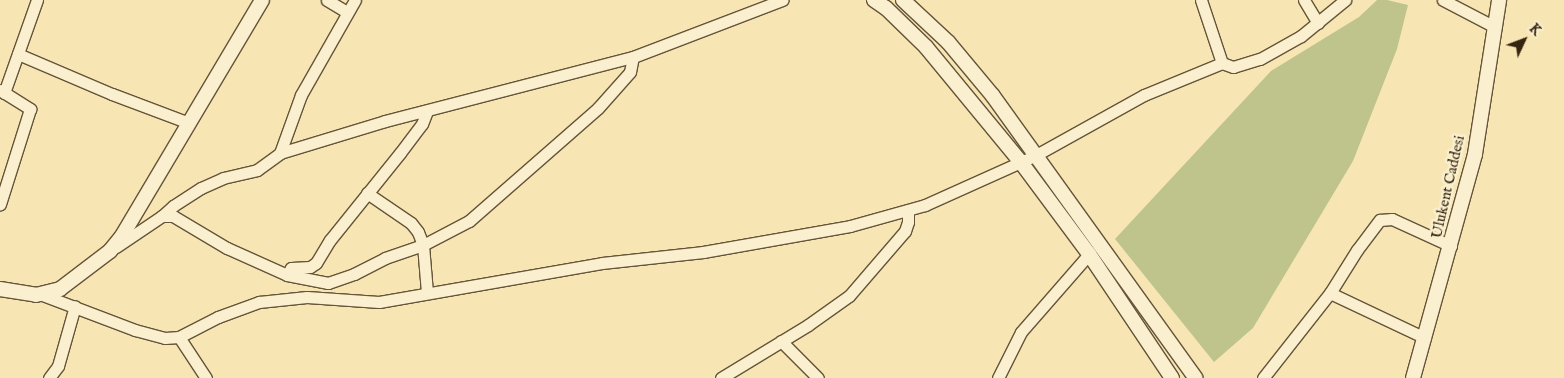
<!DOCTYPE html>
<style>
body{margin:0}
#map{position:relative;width:1564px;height:378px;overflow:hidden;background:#f7e6b3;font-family:"IM FELL English",serif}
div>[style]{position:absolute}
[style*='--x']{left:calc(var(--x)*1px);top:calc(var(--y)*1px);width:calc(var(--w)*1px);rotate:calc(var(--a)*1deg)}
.green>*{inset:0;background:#bec48b}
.roads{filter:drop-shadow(1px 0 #655439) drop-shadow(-1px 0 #655439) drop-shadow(0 1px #655439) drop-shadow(0 -1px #655439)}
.minor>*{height:11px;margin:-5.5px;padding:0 5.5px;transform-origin:5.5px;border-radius:5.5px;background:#faefce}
.tertiary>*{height:14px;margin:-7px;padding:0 7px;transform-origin:7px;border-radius:7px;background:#faefce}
span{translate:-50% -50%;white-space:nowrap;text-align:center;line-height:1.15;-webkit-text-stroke:5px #faefce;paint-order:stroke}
.street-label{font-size:15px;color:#342410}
.north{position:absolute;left:1499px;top:15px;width:50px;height:50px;-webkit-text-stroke:4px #faefce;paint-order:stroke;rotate:47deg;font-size:14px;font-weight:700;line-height:20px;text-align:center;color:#342410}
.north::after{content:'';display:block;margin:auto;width:18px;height:22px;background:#342410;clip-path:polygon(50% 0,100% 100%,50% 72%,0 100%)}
</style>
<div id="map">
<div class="green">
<i style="clip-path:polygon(1377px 0,1387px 0,1408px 5px,1397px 49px,1353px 161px,1253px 328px,1214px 362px,1115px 239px,1271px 71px,1359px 17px)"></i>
</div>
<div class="roads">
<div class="minor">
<i style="--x:327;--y:0;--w:23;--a:31"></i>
<i style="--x:1201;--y:0;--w:66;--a:71.6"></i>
<i style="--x:1304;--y:0;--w:27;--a:59"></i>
<i style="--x:1443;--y:0;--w:56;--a:27.5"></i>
<i style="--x:18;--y:54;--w:102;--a:23.1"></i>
<i style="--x:112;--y:94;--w:82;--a:20.6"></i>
<i style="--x:0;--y:90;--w:36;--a:32"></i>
<i style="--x:30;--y:109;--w:100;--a:107.5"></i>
<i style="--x:4;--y:93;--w:99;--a:-70.5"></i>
<i style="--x:280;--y:153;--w:110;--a:-16.9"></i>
<i style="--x:385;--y:121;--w:256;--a:-14.5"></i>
<i style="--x:633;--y:57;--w:160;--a:-20.9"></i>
<i style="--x:367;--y:193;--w:53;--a:34.3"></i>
<i style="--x:411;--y:223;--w:11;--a:52"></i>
<i style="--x:418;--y:232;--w:14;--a:69"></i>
<i style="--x:423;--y:245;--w:48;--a:85.2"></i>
<i style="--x:162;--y:216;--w:15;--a:-42"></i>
<i style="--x:173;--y:206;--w:33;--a:-33"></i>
<i style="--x:201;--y:188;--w:24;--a:-24"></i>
<i style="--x:223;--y:178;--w:35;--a:-13"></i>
<i style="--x:257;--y:170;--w:29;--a:-36"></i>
<i style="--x:280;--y:153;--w:62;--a:-70.1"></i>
<i style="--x:301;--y:95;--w:109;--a:-60.4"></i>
<i style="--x:116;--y:247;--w:55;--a:-34"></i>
<i style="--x:162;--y:216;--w:11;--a:0"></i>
<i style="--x:173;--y:216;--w:63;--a:30.7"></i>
<i style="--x:227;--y:248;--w:66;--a:24.2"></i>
<i style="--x:287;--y:275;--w:42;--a:11"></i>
<i style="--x:328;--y:283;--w:28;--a:-19"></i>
<i style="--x:354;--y:274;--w:35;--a:-27"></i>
<i style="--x:385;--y:258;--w:40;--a:-18.9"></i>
<i style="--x:423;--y:245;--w:52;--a:-27.6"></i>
<i style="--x:469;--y:221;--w:171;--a:-41.2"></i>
<i style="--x:598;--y:108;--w:48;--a:-48.4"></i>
<i style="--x:630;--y:72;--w:15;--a:-79"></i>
<i style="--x:287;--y:275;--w:8;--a:-60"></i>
<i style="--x:291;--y:268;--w:19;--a:-3"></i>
<i style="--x:310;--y:267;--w:7;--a:-34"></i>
<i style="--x:316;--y:263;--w:27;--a:-59"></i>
<i style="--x:330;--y:240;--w:112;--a:-51.2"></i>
<i style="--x:400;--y:153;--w:36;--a:-53"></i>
<i style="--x:422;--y:124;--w:14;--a:-69"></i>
<i style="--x:1330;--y:293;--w:105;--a:25.3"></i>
<i style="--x:40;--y:294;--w:102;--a:20.8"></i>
<i style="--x:135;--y:330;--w:31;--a:15"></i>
<i style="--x:165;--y:338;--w:14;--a:-4"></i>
<i style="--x:179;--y:337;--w:44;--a:-27.1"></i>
<i style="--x:218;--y:317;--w:44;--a:-20.1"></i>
<i style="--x:259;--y:302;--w:48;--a:-5.9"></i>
<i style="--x:307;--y:297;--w:72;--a:4"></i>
<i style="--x:379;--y:302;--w:226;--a:-9.9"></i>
<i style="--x:602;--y:263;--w:102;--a:-6.2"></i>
<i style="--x:703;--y:252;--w:149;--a:-10"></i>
<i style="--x:850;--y:226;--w:78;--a:-15.6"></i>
<i style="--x:925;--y:205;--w:122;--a:-24.2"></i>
<i style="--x:1036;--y:155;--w:124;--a:-29.1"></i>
<i style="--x:1144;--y:95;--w:84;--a:-22.3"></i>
<i style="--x:1222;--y:63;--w:12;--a:20"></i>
<i style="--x:1233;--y:67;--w:28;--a:-17"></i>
<i style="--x:1260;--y:59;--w:47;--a:-29.3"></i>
<i style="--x:1301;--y:36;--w:57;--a:-39.3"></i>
<i style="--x:179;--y:337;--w:49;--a:56.6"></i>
<i style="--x:781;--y:341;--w:52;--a:45"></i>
<i style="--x:49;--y:378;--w:15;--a:-53"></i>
<i style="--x:58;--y:366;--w:62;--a:-74.2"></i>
<i style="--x:721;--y:378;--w:102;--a:-31.3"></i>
<i style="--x:808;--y:325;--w:50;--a:-35.3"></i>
<i style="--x:849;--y:296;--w:86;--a:-49.3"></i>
<i style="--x:905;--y:231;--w:9;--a:-72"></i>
<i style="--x:908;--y:222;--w:12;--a:-90"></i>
<i style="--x:998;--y:378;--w:51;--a:-63.4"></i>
<i style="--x:1021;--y:332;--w:103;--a:-48.9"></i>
<i style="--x:1263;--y:378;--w:108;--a:-51.8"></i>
<i style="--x:1330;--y:293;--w:51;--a:-57.9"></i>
<i style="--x:1357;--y:250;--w:38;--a:-53"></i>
<i style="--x:1380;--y:220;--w:12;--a:-5"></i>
<i style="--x:1392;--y:219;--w:65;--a:24.6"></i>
</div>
<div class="tertiary">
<i style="--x:874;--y:0;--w:14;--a:34"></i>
<i style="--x:886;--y:8;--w:56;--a:44.3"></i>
<i style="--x:926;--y:47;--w:148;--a:50.5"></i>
<i style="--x:1020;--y:161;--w:116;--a:53.4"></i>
<i style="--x:1089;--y:254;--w:149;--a:56.2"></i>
<i style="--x:903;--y:0;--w:62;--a:43"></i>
<i style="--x:948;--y:42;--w:70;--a:50.2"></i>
<i style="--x:993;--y:96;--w:347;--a:54.3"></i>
<i style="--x:0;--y:289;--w:36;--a:9"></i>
<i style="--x:36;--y:295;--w:25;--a:-14"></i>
<i style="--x:60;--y:289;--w:63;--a:-37.2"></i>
<i style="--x:110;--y:251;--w:19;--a:-51"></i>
<i style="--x:122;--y:236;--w:274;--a:-59.3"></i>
<i style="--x:1413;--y:378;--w:232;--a:-74.5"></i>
<i style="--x:1475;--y:154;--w:156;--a:-81.1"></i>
</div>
</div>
<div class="street-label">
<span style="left:1448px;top:187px;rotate:-77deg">Ulukent Caddesi</span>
</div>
<div class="north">K</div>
</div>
